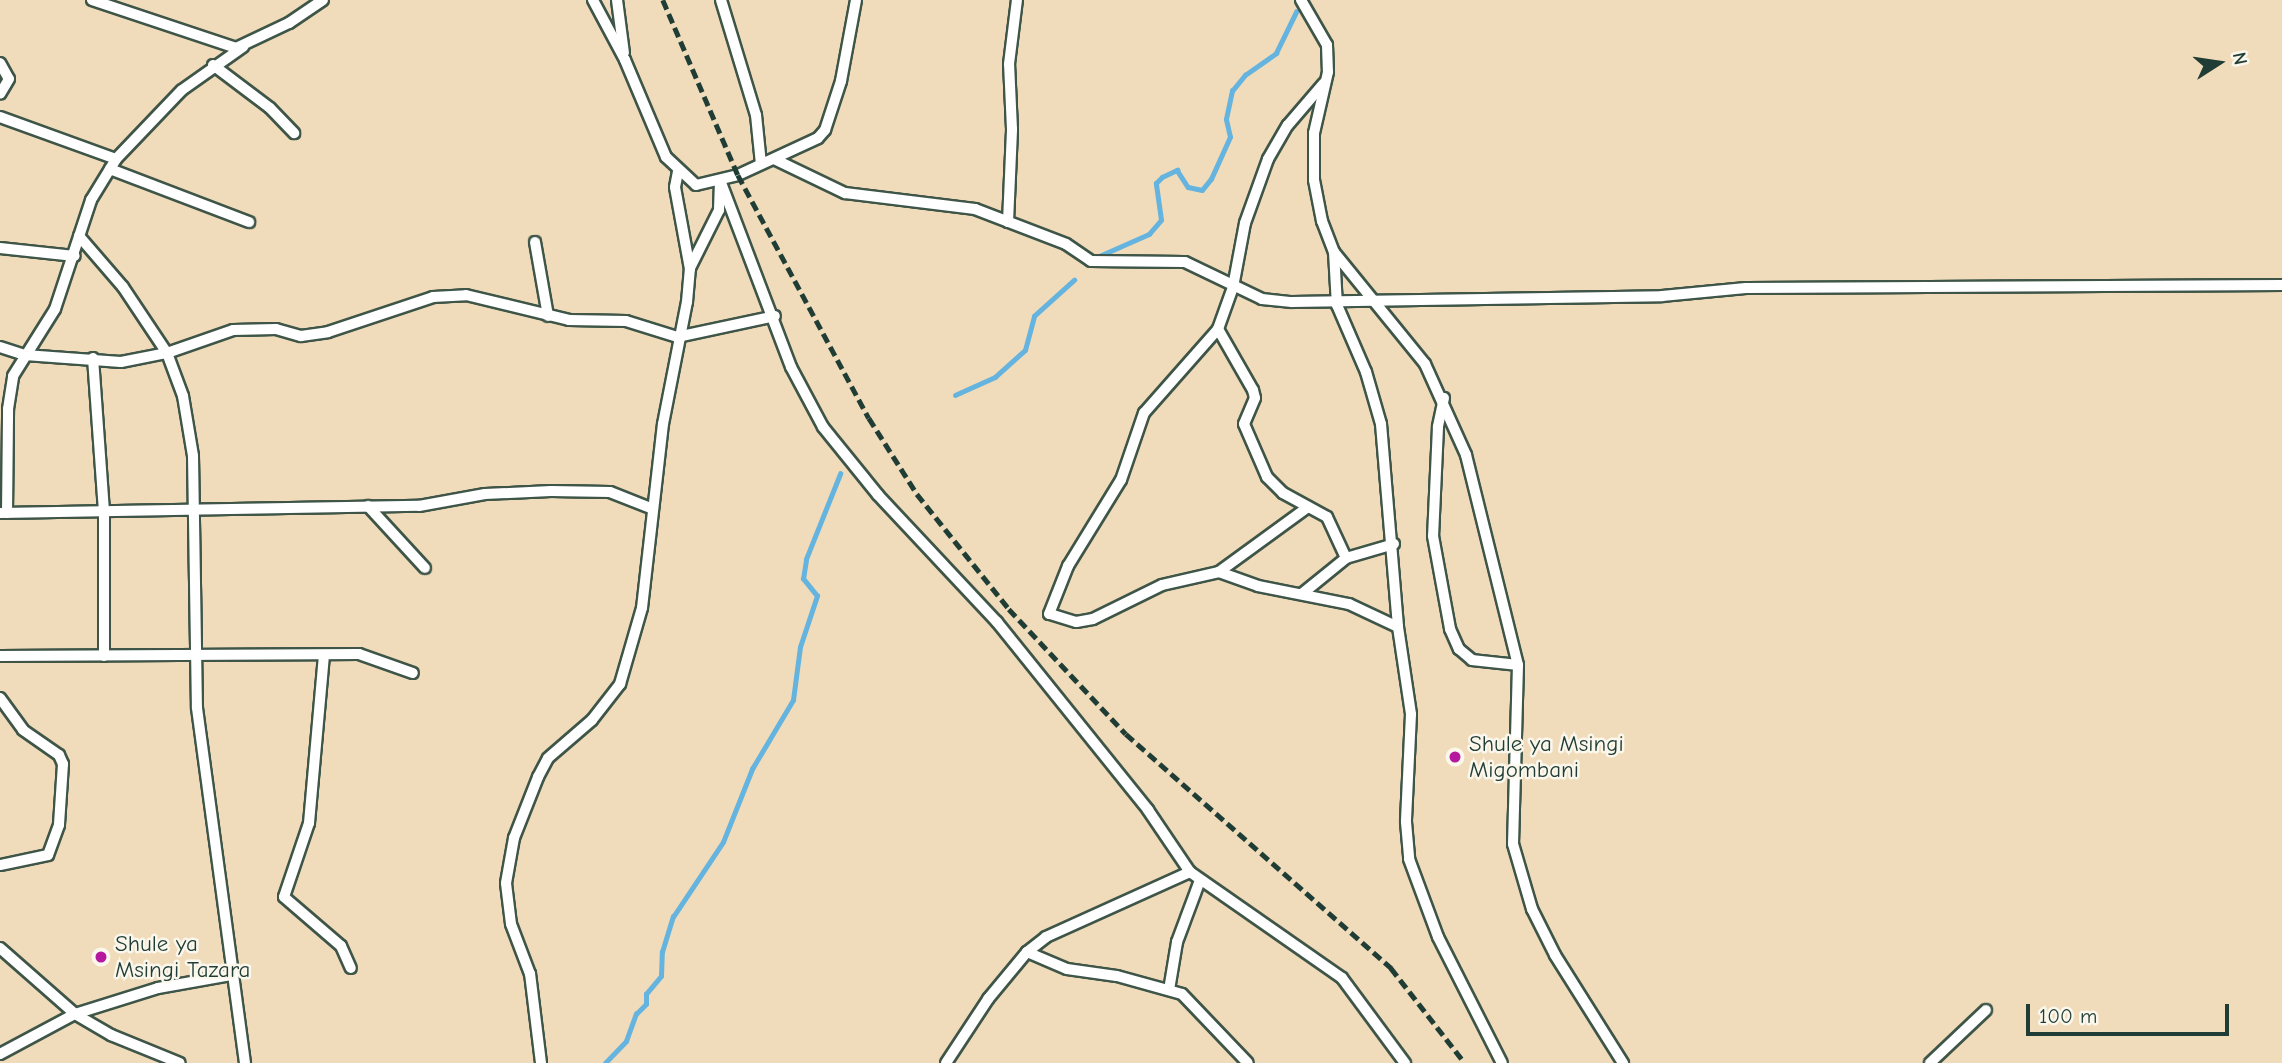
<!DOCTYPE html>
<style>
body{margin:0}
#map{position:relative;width:2282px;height:1063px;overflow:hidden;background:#f0dcba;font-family:"Comic Neue",sans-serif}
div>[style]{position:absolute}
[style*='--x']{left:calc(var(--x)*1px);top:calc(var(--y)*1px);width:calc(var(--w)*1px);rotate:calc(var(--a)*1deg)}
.stream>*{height:4.5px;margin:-2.25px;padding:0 2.25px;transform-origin:2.25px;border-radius:2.25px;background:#65b3df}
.roads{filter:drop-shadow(2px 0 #3e5548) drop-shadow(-2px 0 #3e5548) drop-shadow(0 2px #3e5548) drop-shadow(0 -2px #3e5548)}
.street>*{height:10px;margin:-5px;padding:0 5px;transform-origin:5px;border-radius:5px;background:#fff}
.rail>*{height:4.5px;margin-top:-2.25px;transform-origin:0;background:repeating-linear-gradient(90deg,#1f3d34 0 10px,transparent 0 15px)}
.dots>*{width:19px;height:19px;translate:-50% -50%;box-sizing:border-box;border:4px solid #fbf7ec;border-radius:50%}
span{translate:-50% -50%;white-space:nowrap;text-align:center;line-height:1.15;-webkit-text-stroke:5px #fbf7ec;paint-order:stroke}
.poi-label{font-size:23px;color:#1f3d34}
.left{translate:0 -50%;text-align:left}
.north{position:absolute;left:2184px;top:28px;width:70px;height:70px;-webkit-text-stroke:5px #fbf7ec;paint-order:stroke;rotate:78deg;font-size:19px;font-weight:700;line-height:28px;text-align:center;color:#1f3d34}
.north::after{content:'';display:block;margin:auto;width:24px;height:32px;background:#1f3d34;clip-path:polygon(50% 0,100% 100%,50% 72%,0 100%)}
.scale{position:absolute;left:2026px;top:1004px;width:203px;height:32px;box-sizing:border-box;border:4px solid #1f3d34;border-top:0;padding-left:9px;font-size:21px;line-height:24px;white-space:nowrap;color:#1f3d34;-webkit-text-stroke:5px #fbf7ec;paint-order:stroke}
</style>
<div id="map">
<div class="stream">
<i style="--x:1097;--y:257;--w:57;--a:-23.9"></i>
<i style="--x:1149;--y:234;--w:18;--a:-49"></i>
<i style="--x:1161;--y:220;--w:37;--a:-98"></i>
<i style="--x:1156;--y:183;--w:8;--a:-45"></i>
<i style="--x:1162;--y:177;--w:17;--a:-25"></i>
<i style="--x:1177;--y:170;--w:20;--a:57"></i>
<i style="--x:1188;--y:187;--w:14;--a:12"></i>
<i style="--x:1202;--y:190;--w:14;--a:-51"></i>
<i style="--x:1211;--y:179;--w:46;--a:-65.7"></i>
<i style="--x:1230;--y:137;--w:18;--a:-103"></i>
<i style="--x:1226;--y:119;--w:29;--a:-78"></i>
<i style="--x:1232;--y:91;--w:21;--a:-51"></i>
<i style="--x:1245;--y:75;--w:38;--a:-35"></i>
<i style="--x:1276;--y:53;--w:46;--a:-64"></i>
<i style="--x:955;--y:395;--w:44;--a:-24.2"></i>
<i style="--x:995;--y:377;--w:40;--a:-42"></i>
<i style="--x:1025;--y:350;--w:35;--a:-75"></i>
<i style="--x:1034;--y:316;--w:54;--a:-42"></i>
<i style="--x:605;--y:1063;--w:30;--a:-46"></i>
<i style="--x:626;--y:1041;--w:29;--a:-70"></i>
<i style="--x:636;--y:1014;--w:14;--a:-45"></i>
<i style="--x:646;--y:1004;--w:10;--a:-90"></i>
<i style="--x:646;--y:994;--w:23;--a:-50"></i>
<i style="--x:661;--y:976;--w:24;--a:-88"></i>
<i style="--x:662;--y:952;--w:37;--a:-73"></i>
<i style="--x:673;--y:917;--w:90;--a:-56.3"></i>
<i style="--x:723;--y:842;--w:79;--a:-68.3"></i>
<i style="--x:752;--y:769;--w:80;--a:-59.3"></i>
<i style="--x:793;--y:700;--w:53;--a:-82.5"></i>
<i style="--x:800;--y:647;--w:54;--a:-71.6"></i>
<i style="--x:817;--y:596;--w:22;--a:-129"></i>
<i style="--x:803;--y:579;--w:20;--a:-81"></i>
<i style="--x:806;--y:559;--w:92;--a:-68.2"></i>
</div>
<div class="roads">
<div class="street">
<i style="--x:92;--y:0;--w:152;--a:18.4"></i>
<i style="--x:236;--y:48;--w:59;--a:-25.3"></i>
<i style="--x:289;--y:23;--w:41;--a:-34.1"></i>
<i style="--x:593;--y:0;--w:68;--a:61.9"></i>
<i style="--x:625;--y:60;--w:105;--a:67.1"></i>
<i style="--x:666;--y:157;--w:41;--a:43"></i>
<i style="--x:696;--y:185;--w:43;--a:-13.4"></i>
<i style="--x:738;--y:175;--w:88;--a:-24.8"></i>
<i style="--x:818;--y:138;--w:11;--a:-49"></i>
<i style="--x:825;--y:130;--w:52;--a:-71.9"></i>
<i style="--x:841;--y:81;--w:82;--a:-79.5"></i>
<i style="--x:617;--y:0;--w:53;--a:82.5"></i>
<i style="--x:721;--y:0;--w:120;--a:73.1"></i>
<i style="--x:756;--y:115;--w:49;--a:84.2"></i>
<i style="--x:1301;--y:0;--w:52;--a:60"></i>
<i style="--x:1327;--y:45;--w:27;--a:88"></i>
<i style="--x:1328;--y:72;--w:63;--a:102.9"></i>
<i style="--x:1314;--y:133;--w:47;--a:90"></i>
<i style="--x:1314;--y:180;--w:42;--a:79"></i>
<i style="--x:1322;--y:221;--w:33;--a:69"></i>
<i style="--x:1334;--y:252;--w:144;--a:50.9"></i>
<i style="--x:1425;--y:364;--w:100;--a:65.7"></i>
<i style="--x:1466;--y:455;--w:216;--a:76.1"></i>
<i style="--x:1518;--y:665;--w:179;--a:91.6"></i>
<i style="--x:1513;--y:844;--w:68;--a:73.7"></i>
<i style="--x:1532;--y:909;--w:51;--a:63.4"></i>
<i style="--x:1555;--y:955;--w:128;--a:57.8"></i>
<i style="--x:0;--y:63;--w:18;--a:61"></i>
<i style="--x:9;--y:79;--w:17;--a:121"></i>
<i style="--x:213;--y:65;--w:71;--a:37"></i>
<i style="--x:270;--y:108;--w:35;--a:46"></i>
<i style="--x:0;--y:117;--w:123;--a:19.9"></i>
<i style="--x:774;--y:159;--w:79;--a:25.6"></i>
<i style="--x:845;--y:193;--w:131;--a:7"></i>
<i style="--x:975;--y:209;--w:97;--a:21"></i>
<i style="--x:1066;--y:244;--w:30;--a:34"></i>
<i style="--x:1091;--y:261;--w:94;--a:0.6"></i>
<i style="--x:1185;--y:262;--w:85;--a:25.7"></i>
<i style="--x:1262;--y:299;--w:30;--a:6"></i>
<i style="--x:1292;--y:302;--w:370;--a:-0.9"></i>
<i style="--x:1662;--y:296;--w:84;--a:-5.4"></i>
<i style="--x:1746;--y:288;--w:536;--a:-0.32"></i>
<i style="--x:110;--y:169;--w:149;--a:20.9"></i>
<i style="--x:720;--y:180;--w:200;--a:69.2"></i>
<i style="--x:791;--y:367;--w:68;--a:61.9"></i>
<i style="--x:823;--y:427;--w:87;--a:51"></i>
<i style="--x:878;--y:495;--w:174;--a:46.9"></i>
<i style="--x:997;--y:622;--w:241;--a:51.2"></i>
<i style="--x:1148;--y:810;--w:75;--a:55.9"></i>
<i style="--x:1190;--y:872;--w:185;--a:34.9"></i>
<i style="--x:1342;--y:978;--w:106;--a:53.5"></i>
<i style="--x:1008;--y:222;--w:93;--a:-87.5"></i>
<i style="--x:1012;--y:129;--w:65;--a:-92.6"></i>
<i style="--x:1009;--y:64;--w:64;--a:-82.9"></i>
<i style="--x:79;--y:236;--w:67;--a:49.2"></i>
<i style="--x:123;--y:287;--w:79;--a:56.3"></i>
<i style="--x:167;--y:353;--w:46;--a:69.6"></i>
<i style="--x:183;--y:396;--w:61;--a:80.5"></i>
<i style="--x:193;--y:456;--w:252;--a:89.1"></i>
<i style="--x:197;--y:708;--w:358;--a:82.3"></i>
<i style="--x:535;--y:242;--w:75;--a:80"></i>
<i style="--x:0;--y:248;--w:75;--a:6.1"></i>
<i style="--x:1334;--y:252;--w:53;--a:86.8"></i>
<i style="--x:1337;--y:305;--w:73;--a:66.6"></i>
<i style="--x:1366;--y:372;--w:54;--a:73.9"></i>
<i style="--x:1381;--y:424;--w:204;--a:85.2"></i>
<i style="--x:1398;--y:627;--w:88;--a:81.5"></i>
<i style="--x:1411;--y:714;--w:108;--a:92.7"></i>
<i style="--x:1406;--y:822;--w:37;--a:85"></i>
<i style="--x:1409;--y:859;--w:83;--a:69.6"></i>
<i style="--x:1438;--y:937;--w:141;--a:63.1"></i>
<i style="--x:690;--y:268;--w:65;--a:-63.4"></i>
<i style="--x:719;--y:210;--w:27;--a:-88"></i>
<i style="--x:1218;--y:329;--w:70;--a:60.2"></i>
<i style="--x:1253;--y:390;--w:8;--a:76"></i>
<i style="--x:1255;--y:398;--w:28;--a:113"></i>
<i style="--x:1244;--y:424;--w:58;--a:66.5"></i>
<i style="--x:1267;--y:477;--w:23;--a:45"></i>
<i style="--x:1283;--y:493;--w:50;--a:28.6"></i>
<i style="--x:1327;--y:517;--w:45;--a:65.1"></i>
<i style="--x:0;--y:347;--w:26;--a:18"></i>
<i style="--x:25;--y:355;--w:96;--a:4.2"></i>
<i style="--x:121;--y:362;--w:47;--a:-11.1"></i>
<i style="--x:167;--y:353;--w:70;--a:-19.2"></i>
<i style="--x:233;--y:330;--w:43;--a:-1.3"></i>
<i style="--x:276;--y:329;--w:26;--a:16"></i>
<i style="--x:301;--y:336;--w:27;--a:-8"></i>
<i style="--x:328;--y:332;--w:111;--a:-18.4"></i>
<i style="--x:433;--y:297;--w:33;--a:-3"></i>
<i style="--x:466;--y:295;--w:106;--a:13.6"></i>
<i style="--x:569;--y:320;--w:57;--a:1"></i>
<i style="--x:626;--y:321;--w:53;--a:17.4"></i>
<i style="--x:677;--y:337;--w:100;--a:-12.1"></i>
<i style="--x:93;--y:358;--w:154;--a:85.9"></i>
<i style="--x:104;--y:512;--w:144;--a:90"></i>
<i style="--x:1444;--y:398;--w:30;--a:102"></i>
<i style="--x:1438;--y:427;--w:109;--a:92.6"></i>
<i style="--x:1433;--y:536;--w:95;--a:79.6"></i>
<i style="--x:1450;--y:629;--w:22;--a:66"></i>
<i style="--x:1459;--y:649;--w:17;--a:40"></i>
<i style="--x:1472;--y:660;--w:46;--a:6.2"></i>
<i style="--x:368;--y:506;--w:84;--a:47.4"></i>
<i style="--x:1308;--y:507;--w:110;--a:143.9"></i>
<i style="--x:1219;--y:572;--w:58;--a:167.2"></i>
<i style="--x:1162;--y:585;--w:77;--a:153.8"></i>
<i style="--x:1093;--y:619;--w:17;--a:170"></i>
<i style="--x:1076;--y:622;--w:28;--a:-163"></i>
<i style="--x:1049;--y:614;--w:52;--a:-68.4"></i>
<i style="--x:1068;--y:566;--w:101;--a:-58.4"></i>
<i style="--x:1121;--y:480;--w:71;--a:-71.1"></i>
<i style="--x:1144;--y:413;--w:112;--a:-48.6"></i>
<i style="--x:1218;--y:329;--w:45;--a:-70.3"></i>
<i style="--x:1233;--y:287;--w:65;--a:-79.4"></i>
<i style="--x:1245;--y:223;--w:68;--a:-70.2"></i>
<i style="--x:1268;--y:159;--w:39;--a:-60"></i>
<i style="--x:1288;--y:125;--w:55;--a:-49.4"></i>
<i style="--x:0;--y:513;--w:419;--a:-1"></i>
<i style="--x:419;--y:506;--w:67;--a:-10.3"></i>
<i style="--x:485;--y:494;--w:66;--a:-2.6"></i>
<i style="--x:551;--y:491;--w:59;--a:1"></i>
<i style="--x:610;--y:492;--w:46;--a:21.6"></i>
<i style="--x:7;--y:513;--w:104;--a:-89.4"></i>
<i style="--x:8;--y:409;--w:33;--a:-81"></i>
<i style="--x:13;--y:376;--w:79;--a:-57.9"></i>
<i style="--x:55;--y:309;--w:115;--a:-71.7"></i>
<i style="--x:91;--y:200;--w:48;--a:-58.6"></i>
<i style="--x:116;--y:159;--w:95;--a:-46.3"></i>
<i style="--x:182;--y:90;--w:75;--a:-35.2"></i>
<i style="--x:1219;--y:572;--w:41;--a:19.7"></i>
<i style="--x:1258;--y:586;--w:93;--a:11.2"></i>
<i style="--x:1349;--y:604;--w:54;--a:25.1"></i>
<i style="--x:1303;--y:593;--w:55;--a:-39.1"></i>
<i style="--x:1346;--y:558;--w:50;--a:-16.3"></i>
<i style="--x:324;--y:655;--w:169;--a:95.1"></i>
<i style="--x:309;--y:823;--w:78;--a:108.7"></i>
<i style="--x:284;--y:897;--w:75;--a:40.7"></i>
<i style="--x:341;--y:946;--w:24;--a:66"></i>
<i style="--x:0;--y:656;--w:359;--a:-0.3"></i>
<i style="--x:359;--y:654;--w:57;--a:19.4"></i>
<i style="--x:0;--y:698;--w:39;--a:54"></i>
<i style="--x:23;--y:730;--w:44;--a:34.8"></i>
<i style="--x:59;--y:755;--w:10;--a:66"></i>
<i style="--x:63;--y:764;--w:61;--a:93.8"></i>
<i style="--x:59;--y:825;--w:32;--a:110"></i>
<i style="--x:48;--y:855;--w:49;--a:168.2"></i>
<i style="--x:0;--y:948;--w:100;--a:41.3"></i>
<i style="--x:75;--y:1014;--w:42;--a:30.3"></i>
<i style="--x:111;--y:1035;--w:74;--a:22.1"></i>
<i style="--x:1027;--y:952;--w:43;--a:23"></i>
<i style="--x:1067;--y:969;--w:50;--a:8"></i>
<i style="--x:1117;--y:976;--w:67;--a:15.5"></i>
<i style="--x:1182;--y:994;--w:95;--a:46.3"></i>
<i style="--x:1169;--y:990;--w:49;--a:-80.5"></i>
<i style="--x:1177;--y:942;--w:66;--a:-69.6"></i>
<i style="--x:0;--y:1054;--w:85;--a:-28.1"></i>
<i style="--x:75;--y:1014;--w:87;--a:-17.4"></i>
<i style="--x:158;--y:988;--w:74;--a:-10.1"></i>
<i style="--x:541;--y:1063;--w:90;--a:-97"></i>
<i style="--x:530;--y:974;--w:53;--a:-110.8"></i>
<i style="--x:511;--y:924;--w:41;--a:-97"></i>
<i style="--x:506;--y:883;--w:46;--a:-79.9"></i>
<i style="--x:514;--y:838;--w:66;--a:-68.5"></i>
<i style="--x:538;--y:777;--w:21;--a:-62"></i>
<i style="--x:548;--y:758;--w:58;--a:-40.8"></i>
<i style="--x:592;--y:720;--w:46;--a:-52.1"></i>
<i style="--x:620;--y:684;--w:79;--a:-73.9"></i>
<i style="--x:642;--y:608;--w:185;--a:-83.5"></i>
<i style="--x:663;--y:424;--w:124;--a:-78.9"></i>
<i style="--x:687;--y:302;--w:33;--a:-85"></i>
<i style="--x:690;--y:269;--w:83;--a:-100.4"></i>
<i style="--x:675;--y:187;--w:16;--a:-79"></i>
<i style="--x:946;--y:1063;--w:77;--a:-56.7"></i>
<i style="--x:988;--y:999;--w:61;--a:-50.3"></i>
<i style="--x:1027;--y:952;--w:24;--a:-38"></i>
<i style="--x:1046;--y:937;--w:158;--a:-24.3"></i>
<i style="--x:1930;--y:1063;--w:77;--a:-43.4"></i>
</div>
</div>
<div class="rail">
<i style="--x:663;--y:0;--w:190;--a:66.8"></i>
<i style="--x:738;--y:175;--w:276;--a:61.7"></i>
<i style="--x:869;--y:418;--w:90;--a:57.7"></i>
<i style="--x:917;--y:494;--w:147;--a:51.3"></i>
<i style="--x:1009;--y:609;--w:171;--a:46.9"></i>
<i style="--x:1126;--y:734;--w:354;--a:41.4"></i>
<i style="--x:1391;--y:968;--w:120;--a:52.1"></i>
</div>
<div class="dots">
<i style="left:1455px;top:757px;background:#b5179e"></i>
<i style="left:101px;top:957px;background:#b5179e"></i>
</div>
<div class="poi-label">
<span class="left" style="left:1469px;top:757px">Shule ya Msingi<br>Migombani</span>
<span class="left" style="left:115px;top:957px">Shule ya<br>Msingi Tazara</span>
</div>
<div class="north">N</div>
<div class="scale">100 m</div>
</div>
